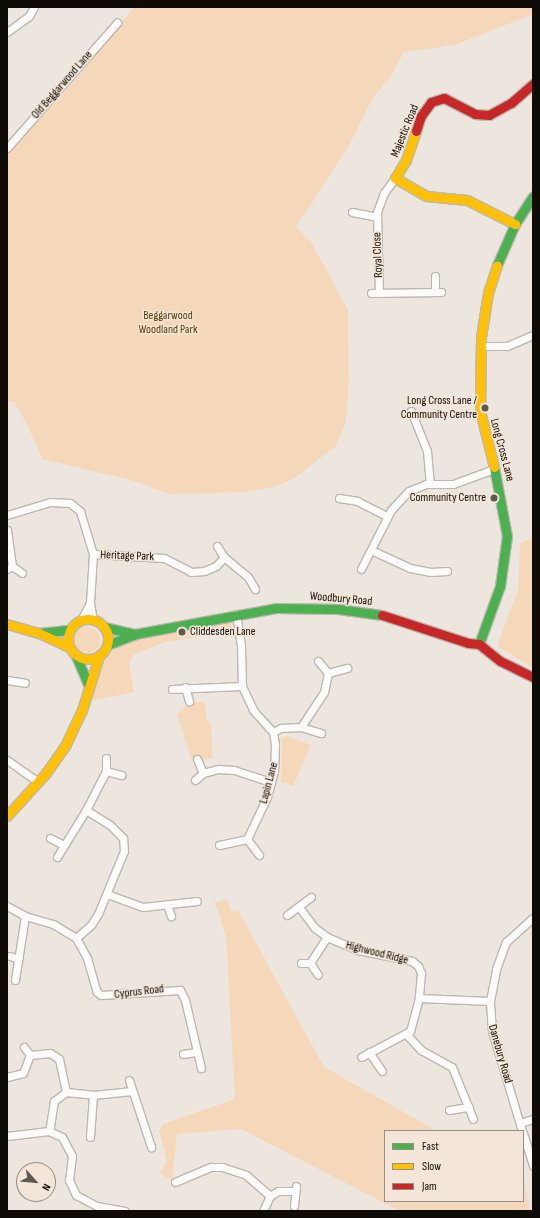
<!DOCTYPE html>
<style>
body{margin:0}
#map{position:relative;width:540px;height:1218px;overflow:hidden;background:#ede6de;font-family:"Sofia Sans Condensed",sans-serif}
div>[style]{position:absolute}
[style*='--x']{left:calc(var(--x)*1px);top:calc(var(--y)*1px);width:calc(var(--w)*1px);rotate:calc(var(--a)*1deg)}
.green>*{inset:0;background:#f5d8b9}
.round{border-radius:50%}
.roads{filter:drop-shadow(1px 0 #bcb7b0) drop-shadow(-1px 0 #bcb7b0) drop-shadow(0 1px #bcb7b0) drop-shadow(0 -1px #bcb7b0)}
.street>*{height:7px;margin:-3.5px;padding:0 3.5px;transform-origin:3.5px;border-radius:3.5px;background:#fcfbfa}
.fast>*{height:9px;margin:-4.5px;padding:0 4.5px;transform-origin:4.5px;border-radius:4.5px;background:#4caf50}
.slow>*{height:9px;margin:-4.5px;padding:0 4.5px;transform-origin:4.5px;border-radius:4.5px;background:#ffc107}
.slow>.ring{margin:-4.5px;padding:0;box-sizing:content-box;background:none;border:9px solid #ffc107;border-radius:50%}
.jam>*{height:9px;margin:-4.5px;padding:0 4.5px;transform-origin:4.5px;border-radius:4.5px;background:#c62828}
.dots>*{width:11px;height:11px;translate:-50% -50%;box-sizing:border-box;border:2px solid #f3e6d8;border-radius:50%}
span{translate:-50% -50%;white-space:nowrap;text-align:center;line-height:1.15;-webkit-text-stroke:3px #f3e6d8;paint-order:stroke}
.street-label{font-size:12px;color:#0f0b07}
.park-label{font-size:12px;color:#5e3801}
.poi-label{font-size:12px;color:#0f0b07}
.right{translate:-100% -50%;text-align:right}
.left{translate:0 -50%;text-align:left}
.frame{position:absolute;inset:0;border:8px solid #0f0b07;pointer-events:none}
.legend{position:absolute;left:384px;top:1130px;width:140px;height:72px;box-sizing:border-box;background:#f3e6d8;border:1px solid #988e84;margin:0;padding:5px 7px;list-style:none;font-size:12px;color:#0f0b07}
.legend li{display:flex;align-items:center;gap:8px;height:20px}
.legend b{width:20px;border:1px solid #988e84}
.north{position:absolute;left:16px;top:1162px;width:40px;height:40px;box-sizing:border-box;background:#f3e6d8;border:1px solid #988e84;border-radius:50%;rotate:117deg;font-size:11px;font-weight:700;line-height:16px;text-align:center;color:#0f0b07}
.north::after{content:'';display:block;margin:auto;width:14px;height:18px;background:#5d5852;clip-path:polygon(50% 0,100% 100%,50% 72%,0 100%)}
</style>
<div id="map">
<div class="green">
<i style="clip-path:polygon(134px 7px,533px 7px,531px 15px,455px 45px,404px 52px,391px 76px,372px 99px,350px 144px,296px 227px,312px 243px,348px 310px,349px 377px,346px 420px,336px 446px,292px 480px,274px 487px,245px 492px,169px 494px,131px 480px,42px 459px,26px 422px,14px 402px,7px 401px,7px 155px,78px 77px)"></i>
<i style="clip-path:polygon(533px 538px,533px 668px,497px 646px,518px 590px,520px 543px)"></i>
<i style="clip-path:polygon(230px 620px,233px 632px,165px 642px,134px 654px,129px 663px,134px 692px,90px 701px,103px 662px,118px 646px,136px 638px)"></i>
<i class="round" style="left:74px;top:627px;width:26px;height:26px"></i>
<i style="clip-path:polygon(189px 702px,205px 702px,207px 721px,211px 724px,213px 758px,192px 761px,177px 715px)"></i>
<i style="clip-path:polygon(287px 736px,311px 745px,293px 786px,281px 782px,282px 738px)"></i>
<i style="clip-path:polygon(227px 899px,232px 913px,238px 910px,324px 1067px,437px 1131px,385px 1131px,385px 1201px,523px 1201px,523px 1176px,530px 1211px,400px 1211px,241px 1129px,177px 1134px,172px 1180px,160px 1174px,167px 1161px,159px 1131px,163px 1124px,235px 1099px,226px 937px,215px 902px)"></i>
</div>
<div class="roads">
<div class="street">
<i style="--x:7;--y:32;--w:27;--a:-36"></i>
<i style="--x:29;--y:16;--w:10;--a:-61"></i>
<i style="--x:7;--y:148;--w:167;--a:-48.7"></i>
<i style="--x:352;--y:212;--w:25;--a:11"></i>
<i style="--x:435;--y:292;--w:16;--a:-90"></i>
<i style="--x:371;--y:293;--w:70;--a:-0.8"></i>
<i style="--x:379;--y:293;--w:81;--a:-91.4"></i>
<i style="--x:377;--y:212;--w:20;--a:-70"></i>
<i style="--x:384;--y:193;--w:19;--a:-54"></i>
<i style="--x:480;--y:346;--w:27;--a:0"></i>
<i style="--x:507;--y:346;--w:28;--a:-23"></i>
<i style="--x:411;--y:411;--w:43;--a:68.2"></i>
<i style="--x:427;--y:451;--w:32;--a:85"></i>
<i style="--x:339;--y:498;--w:18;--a:9"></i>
<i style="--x:357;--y:501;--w:34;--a:27"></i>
<i style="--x:7;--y:515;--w:45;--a:-16.8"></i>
<i style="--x:50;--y:502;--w:20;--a:3"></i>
<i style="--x:70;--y:503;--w:13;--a:39"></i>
<i style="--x:80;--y:511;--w:45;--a:73.2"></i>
<i style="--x:93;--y:554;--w:49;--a:93.5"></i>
<i style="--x:90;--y:603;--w:17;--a:80"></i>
<i style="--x:7;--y:530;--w:36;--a:82"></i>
<i style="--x:217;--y:546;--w:13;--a:58"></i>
<i style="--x:224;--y:557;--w:31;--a:40"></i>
<i style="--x:248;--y:577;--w:14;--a:60"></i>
<i style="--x:371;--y:550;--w:43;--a:24.8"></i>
<i style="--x:410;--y:568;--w:21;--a:11"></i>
<i style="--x:431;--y:572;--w:16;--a:-4"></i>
<i style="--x:93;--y:554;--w:71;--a:3.2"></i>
<i style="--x:164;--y:558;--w:30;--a:27"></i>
<i style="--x:191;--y:572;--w:13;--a:-4"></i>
<i style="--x:204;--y:571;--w:13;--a:-23"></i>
<i style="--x:216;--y:566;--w:12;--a:-48"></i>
<i style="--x:7;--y:569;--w:6;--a:-31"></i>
<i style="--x:12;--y:566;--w:12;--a:35"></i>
<i style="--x:361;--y:569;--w:66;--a:-63"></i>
<i style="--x:391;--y:510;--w:26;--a:-47"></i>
<i style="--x:409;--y:491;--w:18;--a:-22"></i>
<i style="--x:426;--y:484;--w:27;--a:0"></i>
<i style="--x:453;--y:484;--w:44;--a:-20.1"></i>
<i style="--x:236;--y:614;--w:31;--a:81"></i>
<i style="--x:241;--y:645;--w:41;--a:88.6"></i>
<i style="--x:242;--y:686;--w:26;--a:65"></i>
<i style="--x:253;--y:710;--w:30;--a:48"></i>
<i style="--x:273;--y:732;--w:13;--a:81"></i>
<i style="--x:275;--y:745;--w:26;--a:92"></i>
<i style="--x:274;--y:771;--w:27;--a:105"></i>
<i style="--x:267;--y:797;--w:47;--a:115.5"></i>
<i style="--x:81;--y:620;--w:19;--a:-62"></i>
<i style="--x:318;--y:661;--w:16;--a:50"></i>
<i style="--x:328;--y:673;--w:20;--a:-15"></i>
<i style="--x:7;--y:680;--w:18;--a:9"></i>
<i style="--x:185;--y:687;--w:15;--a:74"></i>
<i style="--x:172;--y:689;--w:70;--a:-2.5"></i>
<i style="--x:301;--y:727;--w:42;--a:-56.7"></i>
<i style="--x:324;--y:692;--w:19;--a:-78"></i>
<i style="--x:273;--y:732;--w:9;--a:-27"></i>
<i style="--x:281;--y:728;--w:20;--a:-3"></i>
<i style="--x:301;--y:727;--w:21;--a:17"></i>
<i style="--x:106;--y:758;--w:13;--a:90"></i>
<i style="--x:106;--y:771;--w:16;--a:15"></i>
<i style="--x:197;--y:759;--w:15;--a:67"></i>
<i style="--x:7;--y:760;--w:38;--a:35"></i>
<i style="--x:195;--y:780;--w:11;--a:-41"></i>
<i style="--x:203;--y:773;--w:16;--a:-15"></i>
<i style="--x:218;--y:769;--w:16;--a:4"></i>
<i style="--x:234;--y:770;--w:39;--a:18"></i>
<i style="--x:50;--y:838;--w:16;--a:27"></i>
<i style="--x:219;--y:845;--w:29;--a:-12"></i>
<i style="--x:247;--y:839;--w:20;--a:53"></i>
<i style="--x:57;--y:857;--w:55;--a:-58.3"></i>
<i style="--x:86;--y:810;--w:44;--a:-62.9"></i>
<i style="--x:107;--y:894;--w:38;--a:20"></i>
<i style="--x:143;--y:907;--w:54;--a:-6.3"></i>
<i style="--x:167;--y:905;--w:12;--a:70"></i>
<i style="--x:7;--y:906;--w:21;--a:29"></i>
<i style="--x:25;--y:916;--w:29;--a:16"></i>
<i style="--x:53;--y:924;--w:27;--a:31"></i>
<i style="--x:76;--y:938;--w:23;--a:61"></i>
<i style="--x:87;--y:958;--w:35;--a:74"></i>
<i style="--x:97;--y:992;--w:5;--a:37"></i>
<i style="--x:101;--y:995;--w:79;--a:-3.6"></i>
<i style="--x:180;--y:990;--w:11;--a:63"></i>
<i style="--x:185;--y:1000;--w:70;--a:76.8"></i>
<i style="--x:299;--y:907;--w:26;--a:53"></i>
<i style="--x:315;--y:928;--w:15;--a:37"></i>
<i style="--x:327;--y:937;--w:34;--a:23"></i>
<i style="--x:358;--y:950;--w:55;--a:11.5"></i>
<i style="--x:412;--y:961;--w:8;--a:40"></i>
<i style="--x:418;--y:966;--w:8;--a:67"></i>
<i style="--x:421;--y:973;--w:25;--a:95"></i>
<i style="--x:419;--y:998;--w:34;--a:105"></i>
<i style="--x:410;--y:1031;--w:55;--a:152"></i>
<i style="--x:287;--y:915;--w:30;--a:-37"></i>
<i style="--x:76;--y:938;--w:20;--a:-41"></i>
<i style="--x:91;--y:925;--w:13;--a:-58"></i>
<i style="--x:98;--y:914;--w:68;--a:-67.6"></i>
<i style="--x:124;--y:851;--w:13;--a:-94"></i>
<i style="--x:123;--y:838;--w:18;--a:-135"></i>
<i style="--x:110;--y:825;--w:28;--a:-148"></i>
<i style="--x:10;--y:956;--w:9;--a:18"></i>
<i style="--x:301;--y:963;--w:9;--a:0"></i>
<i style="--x:310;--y:963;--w:31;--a:-57"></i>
<i style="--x:310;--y:963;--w:14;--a:56"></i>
<i style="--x:15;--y:980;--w:65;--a:-81.1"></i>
<i style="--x:419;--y:998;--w:71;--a:2.4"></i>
<i style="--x:407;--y:1035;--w:21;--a:47"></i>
<i style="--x:421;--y:1050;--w:35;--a:29"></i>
<i style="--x:452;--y:1067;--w:56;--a:68"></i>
<i style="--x:24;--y:1047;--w:10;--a:53"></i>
<i style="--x:369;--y:1052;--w:23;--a:56"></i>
<i style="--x:183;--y:1054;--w:13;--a:-9"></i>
<i style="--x:7;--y:1077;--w:16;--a:-14"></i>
<i style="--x:23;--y:1073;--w:19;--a:-69"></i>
<i style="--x:30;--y:1055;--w:20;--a:-6"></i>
<i style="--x:50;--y:1053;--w:11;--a:34"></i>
<i style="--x:59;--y:1059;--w:34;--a:78"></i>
<i style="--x:66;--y:1092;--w:15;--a:143"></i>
<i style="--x:54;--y:1101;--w:30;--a:99"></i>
<i style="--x:129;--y:1080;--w:71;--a:71.8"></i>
<i style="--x:66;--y:1092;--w:27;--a:6"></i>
<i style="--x:93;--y:1095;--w:39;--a:-6"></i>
<i style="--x:449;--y:1110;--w:20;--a:-9"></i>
<i style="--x:520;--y:1123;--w:14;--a:-17"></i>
<i style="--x:522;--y:1131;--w:104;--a:-106.7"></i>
<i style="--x:492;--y:1031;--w:30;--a:-94"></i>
<i style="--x:490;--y:1001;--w:33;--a:-79"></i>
<i style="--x:496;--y:969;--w:29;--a:-70"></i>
<i style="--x:506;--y:942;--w:36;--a:-42"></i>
<i style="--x:523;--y:1133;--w:34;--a:73"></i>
<i style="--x:7;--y:1136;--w:42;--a:-6.8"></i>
<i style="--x:49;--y:1131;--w:14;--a:25"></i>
<i style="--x:62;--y:1137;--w:21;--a:62"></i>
<i style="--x:72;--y:1156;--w:24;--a:97"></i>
<i style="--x:69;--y:1180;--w:17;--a:65"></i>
<i style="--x:76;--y:1195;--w:24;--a:28"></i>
<i style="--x:97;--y:1206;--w:28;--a:10"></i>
<i style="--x:90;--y:1137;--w:42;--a:-85.9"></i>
<i style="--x:175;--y:1182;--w:39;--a:-23"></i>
<i style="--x:211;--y:1167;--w:11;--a:0"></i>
<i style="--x:222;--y:1167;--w:25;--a:18"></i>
<i style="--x:246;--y:1175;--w:32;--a:41"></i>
<i style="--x:294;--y:1206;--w:20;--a:-84"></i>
<i style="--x:263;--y:1211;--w:17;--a:-65"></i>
<i style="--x:270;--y:1196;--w:9;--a:-32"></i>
<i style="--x:278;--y:1191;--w:17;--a:0"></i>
</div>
<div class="fast">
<i style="--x:497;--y:265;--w:45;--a:-66.3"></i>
<i style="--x:515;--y:224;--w:33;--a:-57"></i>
<i style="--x:104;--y:627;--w:32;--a:13"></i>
<i style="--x:39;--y:633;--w:31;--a:-6"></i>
<i style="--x:479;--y:644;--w:62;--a:-70.1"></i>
<i style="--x:500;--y:586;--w:50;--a:-82"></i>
<i style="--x:507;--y:536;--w:70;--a:-100.7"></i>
<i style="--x:107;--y:645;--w:30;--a:-21"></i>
<i style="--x:135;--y:634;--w:143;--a:-10.4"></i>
<i style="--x:276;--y:608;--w:62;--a:0.9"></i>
<i style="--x:338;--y:609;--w:44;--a:7.8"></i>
<i style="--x:76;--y:656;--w:30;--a:67"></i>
</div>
<div class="slow">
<i style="--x:416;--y:131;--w:31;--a:109"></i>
<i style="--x:406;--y:160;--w:21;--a:121"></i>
<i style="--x:395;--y:178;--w:36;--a:30"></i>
<i style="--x:426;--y:196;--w:41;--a:5.6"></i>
<i style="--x:467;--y:200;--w:54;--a:26.6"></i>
<i style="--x:494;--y:467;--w:58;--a:-104"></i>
<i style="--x:480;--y:411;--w:74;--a:-89.2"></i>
<i style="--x:481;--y:337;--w:45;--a:-81"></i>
<i style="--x:488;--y:293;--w:29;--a:-72"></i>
<i class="ring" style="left:68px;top:619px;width:31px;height:31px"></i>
<i style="--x:7;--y:624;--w:33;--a:16"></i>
<i style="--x:39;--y:633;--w:33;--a:25"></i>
<i style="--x:7;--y:816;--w:58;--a:-47.8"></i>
<i style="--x:46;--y:773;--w:35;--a:-55"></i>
<i style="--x:66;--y:744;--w:38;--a:-65"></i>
<i style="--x:82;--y:710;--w:57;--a:-72.5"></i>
</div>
<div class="jam">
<i style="--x:416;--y:131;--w:16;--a:-72"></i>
<i style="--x:421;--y:116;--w:17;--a:-54"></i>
<i style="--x:431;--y:102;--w:14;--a:-17"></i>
<i style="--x:444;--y:98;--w:35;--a:27"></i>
<i style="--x:475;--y:114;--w:14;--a:4"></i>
<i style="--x:489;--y:115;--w:25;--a:-29"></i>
<i style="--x:511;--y:103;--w:29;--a:-41"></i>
<i style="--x:382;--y:615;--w:90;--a:18"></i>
<i style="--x:468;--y:643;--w:11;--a:5"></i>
<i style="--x:479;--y:644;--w:27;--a:39"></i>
<i style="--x:500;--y:661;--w:37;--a:26"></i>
</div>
</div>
<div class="dots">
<i style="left:485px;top:408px;background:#5d5852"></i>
<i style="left:494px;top:498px;background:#5d5852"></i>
<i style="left:182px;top:632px;background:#5d5852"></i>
</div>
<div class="street-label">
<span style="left:62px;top:85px;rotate:-49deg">Old Beggarwood Lane</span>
<span style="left:405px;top:131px;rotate:-68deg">Majestic Road</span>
<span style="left:378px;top:255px;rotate:-92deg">Royal Close</span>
<span style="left:502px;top:450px;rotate:75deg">Long Cross Lane</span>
<span style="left:127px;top:556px;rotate:2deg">Heritage Park</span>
<span style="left:341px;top:599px;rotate:5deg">Woodbury Road</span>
<span style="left:269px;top:783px;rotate:-75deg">Lapin Lane</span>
<span style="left:377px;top:953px;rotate:14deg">Highwood Ridge</span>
<span style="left:139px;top:992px;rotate:-7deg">Cyprus Road</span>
<span style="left:500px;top:1054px;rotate:74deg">Danebury Road</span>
</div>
<div class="park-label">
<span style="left:168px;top:323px">Beggarwood<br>Woodland Park</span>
</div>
<div class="poi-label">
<span class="right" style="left:477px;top:408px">Long Cross Lane /<br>Community Centre</span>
<span class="right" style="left:486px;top:498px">Community Centre</span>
<span class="left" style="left:190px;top:632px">Cliddesden Lane</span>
</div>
<div class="frame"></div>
<ul class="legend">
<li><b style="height:5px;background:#4caf50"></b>Fast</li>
<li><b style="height:5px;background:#ffc107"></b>Slow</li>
<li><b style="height:5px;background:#c62828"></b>Jam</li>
</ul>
<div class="north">N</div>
</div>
